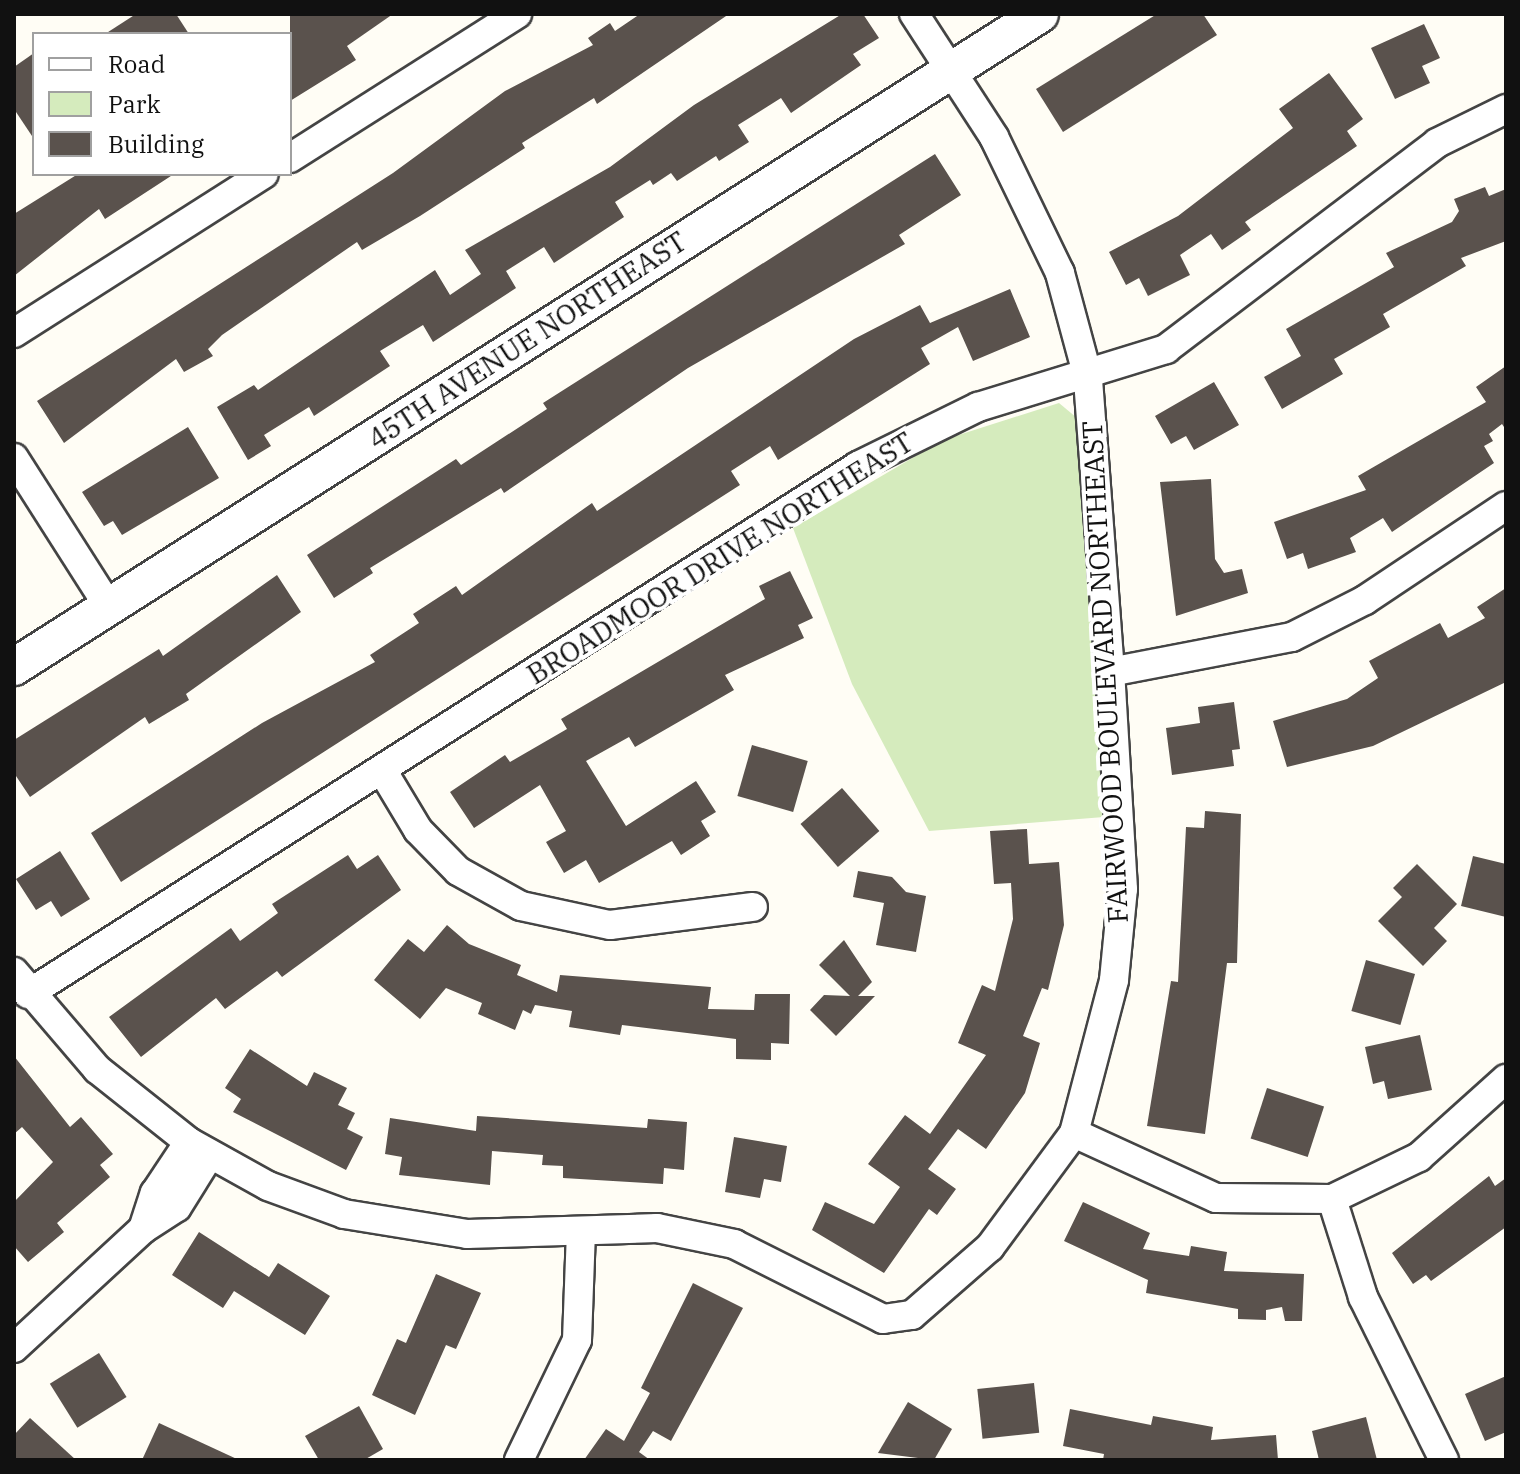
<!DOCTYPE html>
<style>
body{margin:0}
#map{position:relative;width:1520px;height:1474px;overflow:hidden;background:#fffdf5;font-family:"IBM Plex Serif",serif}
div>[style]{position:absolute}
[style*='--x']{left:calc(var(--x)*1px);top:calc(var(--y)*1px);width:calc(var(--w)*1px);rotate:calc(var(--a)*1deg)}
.green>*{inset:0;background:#d5ebbd}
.building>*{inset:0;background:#5a524d;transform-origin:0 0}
.roads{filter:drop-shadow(2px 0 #444) drop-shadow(-2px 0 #444) drop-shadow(0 2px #444) drop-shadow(0 -2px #444)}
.minor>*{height:28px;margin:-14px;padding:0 14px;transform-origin:14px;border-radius:14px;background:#fff}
.tertiary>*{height:36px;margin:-18px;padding:0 18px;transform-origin:18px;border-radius:18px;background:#fff}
span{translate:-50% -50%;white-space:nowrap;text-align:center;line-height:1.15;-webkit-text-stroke:8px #fff;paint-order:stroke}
.street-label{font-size:28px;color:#111}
.frame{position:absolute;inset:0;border:16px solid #111;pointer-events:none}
.legend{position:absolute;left:32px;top:32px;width:260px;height:144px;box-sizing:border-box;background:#fff;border:2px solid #a0a0a0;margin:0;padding:10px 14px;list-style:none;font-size:24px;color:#111}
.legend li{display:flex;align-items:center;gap:16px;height:40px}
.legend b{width:40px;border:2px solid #a0a0a0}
</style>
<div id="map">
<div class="green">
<i style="clip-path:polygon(1059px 403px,1083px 423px,1104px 817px,929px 831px,852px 684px,793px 528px,943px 440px)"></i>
</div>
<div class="building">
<i style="clip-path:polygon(136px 14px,176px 14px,189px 34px,105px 34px)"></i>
<i style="clip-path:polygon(290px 14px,393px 14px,347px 46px,356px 60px,290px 101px)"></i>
<i style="clip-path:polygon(640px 14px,729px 14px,597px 104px,594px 98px,522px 143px,525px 148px,420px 216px,362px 250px,357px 242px,222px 335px,208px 349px,213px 356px,184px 372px,176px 359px,64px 443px,37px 401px,393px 173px,505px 91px,593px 45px,588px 38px,610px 23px,615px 31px)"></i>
<i style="clip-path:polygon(842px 14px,863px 14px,879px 38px,853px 54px,861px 65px,791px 113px,781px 98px,738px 125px,749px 142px,719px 161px,716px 156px,677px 181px,671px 173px,653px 185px,650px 180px,615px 202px,624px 217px,554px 263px,544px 247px,506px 271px,516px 288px,433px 342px,423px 325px,380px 351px,390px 366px,314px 416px,309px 407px,264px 435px,271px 446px,248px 460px,217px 407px,254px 385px,258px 390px,435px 270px,450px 295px,481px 274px,465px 250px,610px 167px,694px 105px)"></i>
<i style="clip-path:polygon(1157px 14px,1203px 14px,1217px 35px,1063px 132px,1036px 89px)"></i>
<i style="clip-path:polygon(1424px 24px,1440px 58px,1422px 66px,1430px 83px,1395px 99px,1371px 48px)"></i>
<i style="clip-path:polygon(34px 53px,34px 139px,14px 109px,14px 67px)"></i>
<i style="clip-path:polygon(1329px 73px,1363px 119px,1347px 131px,1357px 146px,1245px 222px,1251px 230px,1222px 250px,1211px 234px,1180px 255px,1190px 275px,1148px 296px,1139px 278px,1126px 285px,1109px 252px,1178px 216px,1293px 128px,1279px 109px)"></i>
<i style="clip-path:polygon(935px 154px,961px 195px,899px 235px,905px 244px,688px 368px,504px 493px,501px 488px,370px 568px,373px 573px,334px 598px,307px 555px,456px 459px,461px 465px,547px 409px,543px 403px)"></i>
<i style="clip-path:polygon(78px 174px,174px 174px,105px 219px,99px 209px,14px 276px,14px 214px)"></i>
<i style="clip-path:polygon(1485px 187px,1489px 196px,1506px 189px,1506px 241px,1461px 258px,1466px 266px,1383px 314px,1390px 327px,1334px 359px,1343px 374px,1282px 409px,1264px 377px,1301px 356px,1286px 329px,1394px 267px,1386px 253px,1452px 222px,1459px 211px,1454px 199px)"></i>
<i style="clip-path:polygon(1010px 289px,1030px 337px,973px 361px,958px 327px,921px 348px,930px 364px,778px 460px,770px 446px,731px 471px,740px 485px,121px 882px,91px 833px,262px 723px,375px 662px,370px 655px,419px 623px,413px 614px,456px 586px,462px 595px,592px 503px,597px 511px,854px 339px,920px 305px,930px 323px)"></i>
<i style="clip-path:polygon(1506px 366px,1506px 430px,1502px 424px,1489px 434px,1493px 441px,1484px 446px,1494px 463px,1392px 532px,1383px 518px,1350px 538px,1356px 552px,1308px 569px,1303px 553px,1287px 559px,1274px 522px,1366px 490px,1358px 476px,1486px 402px,1476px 387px)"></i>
<i style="clip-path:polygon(1214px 382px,1239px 425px,1194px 450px,1186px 436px,1171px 444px,1155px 416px)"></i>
<i style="clip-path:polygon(188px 427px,219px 478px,122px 535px,113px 521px,104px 526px,82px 492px)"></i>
<i style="clip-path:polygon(1211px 479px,1215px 559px,1224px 573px,1242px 569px,1248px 593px,1176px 616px,1160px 482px)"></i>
<i style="clip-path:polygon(790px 571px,813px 618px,798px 625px,804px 638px,725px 675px,734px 690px,635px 747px,629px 737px,586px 761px,626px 826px,696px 781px,716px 812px,701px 821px,710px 836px,681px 855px,672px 841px,599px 883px,586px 860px,564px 873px,546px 842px,566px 831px,540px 785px,474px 828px,450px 792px,505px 755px,510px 762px,567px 729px,561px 719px,765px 599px,759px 586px)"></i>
<i style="clip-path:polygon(277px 575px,301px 612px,186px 694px,189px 700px,149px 724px,145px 717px,30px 797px,14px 773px,14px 740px,159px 649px,163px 656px)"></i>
<i style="clip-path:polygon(1506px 588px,1506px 682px,1373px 746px,1287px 767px,1273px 721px,1347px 699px,1378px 678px,1369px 661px,1440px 623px,1448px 638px,1485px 618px,1477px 607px)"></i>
<i style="clip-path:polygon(1234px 702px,1240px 749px,1232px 750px,1234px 766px,1172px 775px,1166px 728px,1200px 723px,1198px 707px)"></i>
<i style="left:752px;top:745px;width:58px;height:53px;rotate:16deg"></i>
<i style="left:842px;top:788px;width:57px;height:55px;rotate:49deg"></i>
<i style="clip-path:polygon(1205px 811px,1241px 814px,1237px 963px,1227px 963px,1205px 1134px,1147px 1126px,1171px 981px,1178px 982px,1186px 827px,1204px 828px)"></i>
<i style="clip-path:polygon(1027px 829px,1029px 864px,1059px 862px,1064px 925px,1048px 990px,1042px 988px,1023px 1036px,1040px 1043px,1025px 1093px,986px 1149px,958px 1129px,928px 1169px,956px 1189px,937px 1215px,929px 1209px,884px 1273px,812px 1230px,825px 1202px,874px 1224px,900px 1187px,868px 1164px,905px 1115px,930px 1134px,986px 1055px,958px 1043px,982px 985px,995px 991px,1013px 919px,1011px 883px,994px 884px,990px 831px)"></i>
<i style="clip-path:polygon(60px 851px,90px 899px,61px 917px,51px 901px,36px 910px,16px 879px)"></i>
<i style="clip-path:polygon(348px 855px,357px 869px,378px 855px,401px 890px,282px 977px,277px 971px,225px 1009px,216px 998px,141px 1057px,109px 1017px,231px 928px,240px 941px,278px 913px,272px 904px)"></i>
<i style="clip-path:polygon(1473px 856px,1506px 864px,1506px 917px,1461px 906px)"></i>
<i style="clip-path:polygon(1417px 864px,1457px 904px,1434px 928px,1447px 941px,1423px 966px,1378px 921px,1402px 897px,1393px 888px)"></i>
<i style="clip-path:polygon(858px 871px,892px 877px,906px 892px,926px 896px,916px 952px,876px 945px,884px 903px,853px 897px)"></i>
<i style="clip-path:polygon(447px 925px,469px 944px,521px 965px,517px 975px,557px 992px,560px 975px,711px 987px,708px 1009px,754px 1010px,755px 994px,790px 994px,789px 1044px,771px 1043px,771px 1060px,736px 1059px,736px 1039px,622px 1025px,620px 1035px,569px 1027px,572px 1011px,535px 1005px,531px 1014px,523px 1010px,515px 1030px,478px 1014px,482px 1003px,446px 988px,420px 1019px,374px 980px,408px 939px,424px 952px)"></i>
<i style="clip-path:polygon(844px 940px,872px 982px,858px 996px,875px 996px,836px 1036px,810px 1010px,824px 995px,850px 996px,819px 965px)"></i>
<i style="left:1366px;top:960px;width:51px;height:53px;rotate:16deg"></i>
<i style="clip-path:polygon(1420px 1035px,1432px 1090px,1388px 1099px,1384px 1081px,1373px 1084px,1365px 1047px)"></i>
<i style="clip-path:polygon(250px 1049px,307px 1086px,314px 1072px,347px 1088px,338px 1105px,355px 1113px,347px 1129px,363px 1137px,346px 1170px,233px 1112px,241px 1099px,225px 1088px)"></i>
<i style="clip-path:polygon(14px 1056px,70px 1127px,81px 1117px,113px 1154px,100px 1165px,110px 1177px,57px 1223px,64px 1232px,28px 1262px,14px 1246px,14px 1202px,53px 1162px,22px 1127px,14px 1134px)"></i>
<i style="left:1267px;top:1088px;width:60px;height:53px;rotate:18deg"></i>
<i style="clip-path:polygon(477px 1116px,647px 1128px,648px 1119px,687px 1122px,684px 1170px,664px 1168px,663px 1184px,563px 1178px,563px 1166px,542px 1165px,543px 1155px,492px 1151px,490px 1185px,399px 1175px,402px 1157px,385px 1154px,390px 1118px,476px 1131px)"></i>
<i style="clip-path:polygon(734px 1137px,787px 1146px,781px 1182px,764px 1179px,760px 1198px,725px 1192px)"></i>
<i style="clip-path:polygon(1489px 1176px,1495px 1186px,1506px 1178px,1506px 1227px,1431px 1281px,1426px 1275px,1413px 1284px,1392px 1253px)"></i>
<i style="clip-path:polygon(1083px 1202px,1150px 1233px,1143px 1249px,1189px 1256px,1191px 1246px,1227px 1252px,1224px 1271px,1304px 1274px,1302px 1321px,1285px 1321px,1282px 1307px,1266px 1310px,1266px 1320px,1238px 1319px,1238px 1309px,1146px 1293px,1148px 1280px,1064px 1241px)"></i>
<i style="clip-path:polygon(199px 1232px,269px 1277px,278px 1263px,330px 1296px,305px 1335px,234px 1291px,223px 1308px,172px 1275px)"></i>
<i style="clip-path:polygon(436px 1274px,481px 1293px,456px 1349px,446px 1345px,415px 1415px,372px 1395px,397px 1339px,406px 1343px)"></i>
<i style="clip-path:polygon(693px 1283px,743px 1308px,671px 1441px,653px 1431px,639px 1452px,650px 1460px,584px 1460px,606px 1429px,624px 1441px,650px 1393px,641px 1388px)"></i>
<i style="left:99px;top:1353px;width:52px;height:58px;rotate:58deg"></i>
<i style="clip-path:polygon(1506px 1376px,1506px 1432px,1485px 1441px,1465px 1394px)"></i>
<i style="left:1034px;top:1383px;width:50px;height:57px;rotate:84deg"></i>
<i style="clip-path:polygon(908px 1402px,952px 1429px,934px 1460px,878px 1453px)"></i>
<i style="clip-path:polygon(359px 1406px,383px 1449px,364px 1460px,319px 1460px,305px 1436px)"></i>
<i style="clip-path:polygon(1070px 1409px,1151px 1425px,1153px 1416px,1213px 1427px,1211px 1440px,1276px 1435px,1278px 1460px,1103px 1460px,1104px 1454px,1063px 1446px)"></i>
<i style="clip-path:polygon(1366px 1417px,1377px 1460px,1319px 1460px,1312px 1431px)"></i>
<i style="clip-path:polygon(30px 1418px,76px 1460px,14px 1460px,14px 1435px)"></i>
<i style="clip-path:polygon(159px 1423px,239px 1460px,142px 1460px)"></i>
</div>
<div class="roads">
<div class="minor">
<i style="--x:290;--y:158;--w:269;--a:-32.4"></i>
<i style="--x:14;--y:333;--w:296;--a:-32.5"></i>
<i style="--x:14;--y:458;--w:177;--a:57.5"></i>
<i style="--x:1110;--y:672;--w:185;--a:-10.9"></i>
<i style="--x:1292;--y:637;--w:82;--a:-26.9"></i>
<i style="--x:1365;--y:600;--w:169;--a:-33.7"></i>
<i style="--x:382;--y:770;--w:70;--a:59"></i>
<i style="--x:418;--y:830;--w:57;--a:45.7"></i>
<i style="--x:458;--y:871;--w:72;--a:29.1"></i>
<i style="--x:521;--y:906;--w:91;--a:12.1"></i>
<i style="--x:610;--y:925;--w:144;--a:-7.2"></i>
<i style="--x:14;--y:972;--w:128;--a:49.4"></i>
<i style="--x:97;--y:1069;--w:117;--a:38.4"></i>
<i style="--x:189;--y:1142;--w:90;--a:29.1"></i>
<i style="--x:268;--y:1186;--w:81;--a:20.2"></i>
<i style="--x:344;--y:1214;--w:125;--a:9.2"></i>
<i style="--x:467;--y:1234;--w:190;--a:-1.8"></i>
<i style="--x:657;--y:1228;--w:79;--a:11.7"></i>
<i style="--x:734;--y:1244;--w:167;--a:26.7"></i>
<i style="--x:883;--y:1319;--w:29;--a:-8"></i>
<i style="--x:912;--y:1315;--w:103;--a:-41.1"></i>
<i style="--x:990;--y:1247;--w:142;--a:-53.6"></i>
<i style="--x:1074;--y:1133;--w:158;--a:-75.3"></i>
<i style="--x:1114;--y:980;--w:91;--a:-84.4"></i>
<i style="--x:1123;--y:889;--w:217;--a:-93.4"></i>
<i style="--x:1110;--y:672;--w:296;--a:-94.3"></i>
<i style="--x:1088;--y:377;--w:108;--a:-105.1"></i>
<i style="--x:1060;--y:273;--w:151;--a:-115.9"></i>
<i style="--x:994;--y:137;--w:147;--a:-123"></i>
<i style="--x:28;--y:994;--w:984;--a:-32.46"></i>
<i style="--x:858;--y:466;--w:134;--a:-26.2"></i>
<i style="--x:978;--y:407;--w:197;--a:-17.1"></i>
<i style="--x:1166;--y:349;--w:340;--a:-37.2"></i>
<i style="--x:1437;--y:143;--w:77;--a:-26.2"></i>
<i style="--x:1074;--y:1133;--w:156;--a:24.6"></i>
<i style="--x:1216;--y:1198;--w:116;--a:0.5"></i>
<i style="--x:1332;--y:1199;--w:97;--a:-25.8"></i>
<i style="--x:1419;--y:1157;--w:117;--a:-41.9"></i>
<i style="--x:1332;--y:1199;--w:103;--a:72.4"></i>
<i style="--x:1363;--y:1297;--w:182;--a:63.6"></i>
<i style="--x:143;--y:1229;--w:38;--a:-72"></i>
<i style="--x:155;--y:1193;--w:61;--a:-56.3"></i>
<i style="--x:14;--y:1348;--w:176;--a:-42.7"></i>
<i style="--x:143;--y:1229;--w:40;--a:-32.9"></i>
<i style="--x:177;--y:1207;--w:62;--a:-58.1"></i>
<i style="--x:519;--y:1460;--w:133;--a:-64.2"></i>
<i style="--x:577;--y:1340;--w:107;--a:-87.9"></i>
</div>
<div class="tertiary">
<i style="--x:14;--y:667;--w:1216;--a:-32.47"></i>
</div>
</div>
<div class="street-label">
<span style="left:527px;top:340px;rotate:-33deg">45TH AVENUE NORTHEAST</span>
<span style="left:720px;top:558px;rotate:-32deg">BROADMOOR DRIVE NORTHEAST</span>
<span style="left:1105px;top:672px;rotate:-93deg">FAIRWOOD BOULEVARD NORTHEAST</span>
</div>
<div class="frame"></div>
<ul class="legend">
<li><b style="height:10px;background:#fff"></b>Road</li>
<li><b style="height:22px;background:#d5ebbd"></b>Park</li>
<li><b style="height:22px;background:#5a524d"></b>Building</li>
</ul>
</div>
